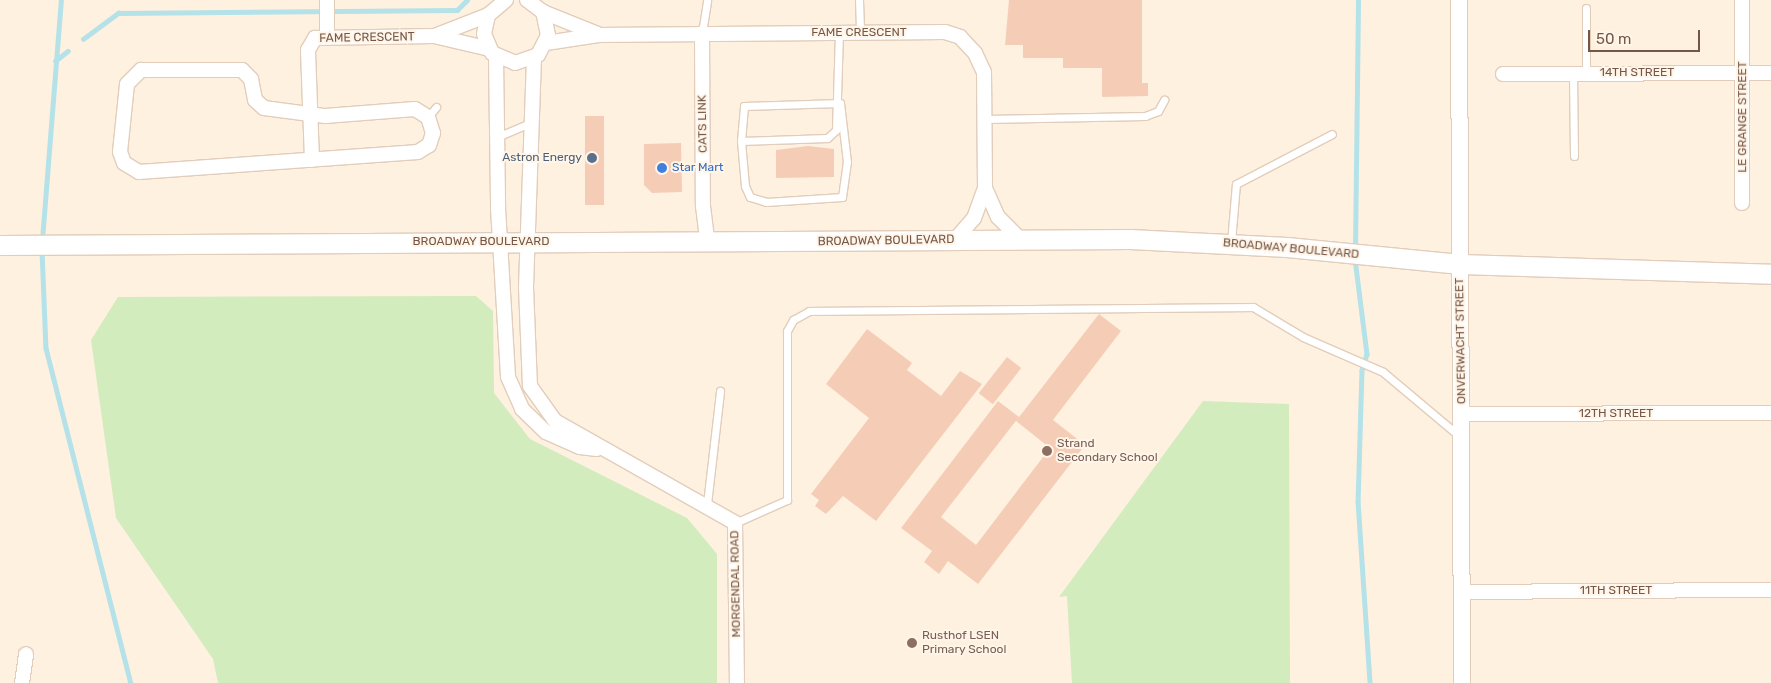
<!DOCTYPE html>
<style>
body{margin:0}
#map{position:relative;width:1771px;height:683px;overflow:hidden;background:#fef1e0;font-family:Rubik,sans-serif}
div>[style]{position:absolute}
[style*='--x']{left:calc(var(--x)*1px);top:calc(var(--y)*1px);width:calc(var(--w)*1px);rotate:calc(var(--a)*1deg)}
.green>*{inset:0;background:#d2ecbe}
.stream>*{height:4.5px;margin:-2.25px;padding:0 2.25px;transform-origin:2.25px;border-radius:2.25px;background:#b4e2e8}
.building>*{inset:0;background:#f5cdb6;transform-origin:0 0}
.roads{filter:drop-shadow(1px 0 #e2cdbb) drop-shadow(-1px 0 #e2cdbb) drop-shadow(0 1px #e2cdbb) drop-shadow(0 -1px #e2cdbb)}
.service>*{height:7px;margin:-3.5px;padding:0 3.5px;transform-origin:3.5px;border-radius:3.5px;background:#fff}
.minor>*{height:14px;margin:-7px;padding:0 7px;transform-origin:7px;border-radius:7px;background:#fff}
.tertiary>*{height:16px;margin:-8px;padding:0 8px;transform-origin:8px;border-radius:8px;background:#fff}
.secondary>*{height:19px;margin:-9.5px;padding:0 9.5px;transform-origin:9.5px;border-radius:9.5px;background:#fff}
.dots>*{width:14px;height:14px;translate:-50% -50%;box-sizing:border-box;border:2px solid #fff5e8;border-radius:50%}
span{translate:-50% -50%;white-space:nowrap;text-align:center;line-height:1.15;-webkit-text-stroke:4px #fff5e8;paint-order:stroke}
.street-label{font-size:12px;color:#765646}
.service-label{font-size:12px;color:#4e5e75}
.right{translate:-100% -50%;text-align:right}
.shop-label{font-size:12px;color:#366cbe}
.left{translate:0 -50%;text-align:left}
.education-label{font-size:12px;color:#785e54}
.scale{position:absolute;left:1588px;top:30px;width:112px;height:22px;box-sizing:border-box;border:2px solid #765646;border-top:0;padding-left:6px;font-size:15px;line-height:18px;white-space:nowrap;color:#765646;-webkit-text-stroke:4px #fff5e8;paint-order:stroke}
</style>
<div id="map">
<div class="green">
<i style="clip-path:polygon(476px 296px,493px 311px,494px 393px,530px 439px,687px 518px,717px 554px,717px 683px,218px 683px,213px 659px,116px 518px,91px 340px,118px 297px)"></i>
<i style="clip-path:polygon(1203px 401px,1289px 404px,1290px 683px,1072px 683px,1067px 596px,1059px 597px)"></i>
</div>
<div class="stream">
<i style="--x:83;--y:39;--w:44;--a:-36.6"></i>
<i style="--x:118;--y:13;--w:339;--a:-0.5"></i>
<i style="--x:457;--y:10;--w:14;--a:-45"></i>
<i style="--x:55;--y:61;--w:16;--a:-38"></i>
<i style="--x:42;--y:240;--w:241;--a:-85.5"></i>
<i style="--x:1355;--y:249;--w:249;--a:-89.3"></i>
<i style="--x:42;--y:250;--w:98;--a:87.7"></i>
<i style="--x:46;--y:348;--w:346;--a:75.8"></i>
<i style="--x:1355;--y:259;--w:96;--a:82.8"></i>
<i style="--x:1367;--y:354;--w:17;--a:107"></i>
<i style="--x:1362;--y:370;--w:131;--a:91.7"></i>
<i style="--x:1358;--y:501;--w:182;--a:86.2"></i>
</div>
<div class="building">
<i style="clip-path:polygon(1009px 0,1142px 0,1142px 83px,1148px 83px,1148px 96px,1102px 97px,1102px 68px,1063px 68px,1063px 58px,1023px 58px,1023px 45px,1005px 45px)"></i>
<i style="left:604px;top:116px;width:89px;height:19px;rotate:90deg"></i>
<i style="clip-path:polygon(681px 143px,682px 192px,652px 193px,644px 185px,644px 144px)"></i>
<i style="clip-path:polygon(808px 146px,834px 149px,834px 177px,776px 178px,776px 150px)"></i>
<i style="clip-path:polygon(1099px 314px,1121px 331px,1053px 420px,1085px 445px,978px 584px,948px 561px,939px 574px,924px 562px,932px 551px,901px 528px,998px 401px,1019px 417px,941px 517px,976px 545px,1050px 448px,1016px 421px)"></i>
<i style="clip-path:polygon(867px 329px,912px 363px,907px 370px,941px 396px,960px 371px,982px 384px,876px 521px,843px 496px,826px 514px,815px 506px,819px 500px,811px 494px,869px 418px,826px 384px)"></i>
<i style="left:1007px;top:357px;width:18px;height:46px;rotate:38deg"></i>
</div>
<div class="roads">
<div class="service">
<i style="--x:859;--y:0;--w:33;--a:88"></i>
<i style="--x:1586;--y:8;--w:65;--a:90"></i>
<i style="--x:702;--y:33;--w:33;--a:-81"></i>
<i style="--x:839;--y:33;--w:97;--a:91.8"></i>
<i style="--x:836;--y:130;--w:12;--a:138"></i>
<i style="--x:827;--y:138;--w:86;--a:178"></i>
<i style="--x:741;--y:141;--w:45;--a:84.9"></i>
<i style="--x:745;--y:186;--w:12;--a:66"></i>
<i style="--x:750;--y:197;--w:17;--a:17"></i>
<i style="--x:766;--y:202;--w:76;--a:-3.8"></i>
<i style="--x:842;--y:197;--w:35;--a:-82"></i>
<i style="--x:847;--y:162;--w:59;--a:-96.8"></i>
<i style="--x:1573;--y:73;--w:83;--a:89.3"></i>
<i style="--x:428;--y:117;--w:13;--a:-51"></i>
<i style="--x:986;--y:119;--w:159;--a:-1.1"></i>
<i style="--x:1145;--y:116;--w:14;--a:-21"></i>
<i style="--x:1158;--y:111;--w:13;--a:-61"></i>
<i style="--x:497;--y:137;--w:38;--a:-23"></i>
<i style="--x:741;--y:141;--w:35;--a:-85"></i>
<i style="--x:744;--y:106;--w:96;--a:-1.8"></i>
<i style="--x:1231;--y:242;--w:58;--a:-85.1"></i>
<i style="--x:1236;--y:184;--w:108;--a:-27.5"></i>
<i style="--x:707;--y:504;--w:114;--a:-83.4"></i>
<i style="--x:735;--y:523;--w:57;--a:-23.9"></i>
<i style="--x:787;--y:500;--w:169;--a:-90"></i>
<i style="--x:787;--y:331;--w:13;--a:-61"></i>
<i style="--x:793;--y:320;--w:18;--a:-29"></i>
<i style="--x:809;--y:311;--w:444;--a:-0.5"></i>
<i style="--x:1253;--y:307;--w:58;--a:31"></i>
<i style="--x:1303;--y:337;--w:87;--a:23.6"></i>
<i style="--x:1383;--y:372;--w:98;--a:40"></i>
</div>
<div class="minor">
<i style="--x:506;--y:0;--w:23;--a:140"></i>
<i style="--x:488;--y:15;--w:19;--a:102"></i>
<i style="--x:484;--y:34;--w:21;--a:67"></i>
<i style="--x:492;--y:53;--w:25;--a:23"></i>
<i style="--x:515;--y:63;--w:24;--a:-19"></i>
<i style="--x:538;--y:55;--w:22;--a:-63"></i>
<i style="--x:548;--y:35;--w:24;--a:-102"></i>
<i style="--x:543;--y:12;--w:20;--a:-143"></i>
<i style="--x:1742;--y:0;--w:203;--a:90"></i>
<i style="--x:543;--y:12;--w:59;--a:21.8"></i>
<i style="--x:702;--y:33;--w:173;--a:89.7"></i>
<i style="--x:703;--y:206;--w:38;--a:83"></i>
<i style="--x:437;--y:35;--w:55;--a:-21.4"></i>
<i style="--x:327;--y:37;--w:37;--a:-90"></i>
<i style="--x:546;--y:43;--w:53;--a:-8.7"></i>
<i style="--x:598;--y:35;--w:347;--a:-0.5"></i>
<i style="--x:945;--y:32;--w:16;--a:18"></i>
<i style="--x:960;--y:37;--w:22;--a:47"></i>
<i style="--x:975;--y:53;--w:21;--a:65"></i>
<i style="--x:984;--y:72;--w:116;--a:89.5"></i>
<i style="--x:985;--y:188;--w:32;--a:110"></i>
<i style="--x:974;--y:218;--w:29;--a:131"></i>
<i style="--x:496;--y:57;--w:151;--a:89.2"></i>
<i style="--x:498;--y:208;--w:169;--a:86.6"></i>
<i style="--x:508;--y:377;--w:35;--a:66"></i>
<i style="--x:522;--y:409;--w:33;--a:44"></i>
<i style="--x:546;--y:432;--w:37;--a:24"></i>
<i style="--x:580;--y:447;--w:17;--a:7"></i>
<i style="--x:534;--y:58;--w:229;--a:92"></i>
<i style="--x:526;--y:287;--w:99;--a:87.7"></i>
<i style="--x:530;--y:386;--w:43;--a:54.5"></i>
<i style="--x:555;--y:421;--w:207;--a:29.5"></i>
<i style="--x:735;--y:523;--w:160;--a:89.3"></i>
<i style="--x:141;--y:70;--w:101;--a:0"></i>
<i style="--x:242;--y:70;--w:13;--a:45"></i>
<i style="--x:251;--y:79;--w:21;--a:79"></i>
<i style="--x:255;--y:100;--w:12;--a:42"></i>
<i style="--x:264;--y:108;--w:62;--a:7.5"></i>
<i style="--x:325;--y:116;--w:90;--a:-4.4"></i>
<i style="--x:415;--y:109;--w:15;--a:32"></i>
<i style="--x:428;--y:117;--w:17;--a:73"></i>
<i style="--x:433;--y:133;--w:13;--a:108"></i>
<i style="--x:429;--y:145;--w:13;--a:148"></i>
<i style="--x:418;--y:152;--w:280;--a:175.9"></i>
<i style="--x:139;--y:172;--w:17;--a:-149"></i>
<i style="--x:124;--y:163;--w:12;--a:-110"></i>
<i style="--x:120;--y:152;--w:68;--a:-84.1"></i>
<i style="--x:127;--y:84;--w:20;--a:-45"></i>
<i style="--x:1503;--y:74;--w:268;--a:-0.2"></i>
<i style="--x:312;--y:160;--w:110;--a:-92.1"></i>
<i style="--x:308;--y:50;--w:14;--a:-60"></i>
<i style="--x:315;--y:38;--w:119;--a:-1"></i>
<i style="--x:434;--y:36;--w:57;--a:13.1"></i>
<i style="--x:985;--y:188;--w:32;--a:66"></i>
<i style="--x:998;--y:217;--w:31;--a:45"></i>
<i style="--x:1462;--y:414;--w:309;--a:-0.2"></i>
<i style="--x:1461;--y:592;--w:310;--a:-0.4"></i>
<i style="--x:22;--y:683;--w:29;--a:-82"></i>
</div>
<div class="tertiary">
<i style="--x:1459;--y:0;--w:683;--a:89.75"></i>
</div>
<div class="secondary">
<i style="--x:0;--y:245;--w:1130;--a:-0.3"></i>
<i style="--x:1130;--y:239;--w:157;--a:2.9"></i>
<i style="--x:1287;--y:247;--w:174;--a:5.6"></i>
<i style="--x:1460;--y:264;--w:311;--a:1.8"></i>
</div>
</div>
<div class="dots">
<i style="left:592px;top:158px;background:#5c6f8a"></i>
<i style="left:662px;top:168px;background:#3f7fe0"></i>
<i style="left:1047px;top:451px;background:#8d6e63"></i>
<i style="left:912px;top:643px;background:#8d6e63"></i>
</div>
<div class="street-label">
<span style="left:859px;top:33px">FAME CRESCENT</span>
<span style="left:367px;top:38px;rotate:-1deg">FAME CRESCENT</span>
<span style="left:1637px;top:73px">14TH STREET</span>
<span style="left:1743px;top:117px;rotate:-90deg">LE GRANGE STREET</span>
<span style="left:703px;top:124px;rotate:-91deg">CATS LINK</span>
<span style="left:886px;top:241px;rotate:-1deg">BROADWAY BOULEVARD</span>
<span style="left:481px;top:242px">BROADWAY BOULEVARD</span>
<span style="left:1291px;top:249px;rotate:5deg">BROADWAY BOULEVARD</span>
<span style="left:1461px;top:341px;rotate:-91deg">ONVERWACHT STREET</span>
<span style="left:1616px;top:414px">12TH STREET</span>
<span style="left:736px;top:584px;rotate:-91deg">MORGENDAL ROAD</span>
<span style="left:1616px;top:591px">11TH STREET</span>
</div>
<div class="service-label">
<span class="right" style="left:582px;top:158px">Astron Energy</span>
</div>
<div class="shop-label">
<span class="left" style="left:672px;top:168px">Star Mart</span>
</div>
<div class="education-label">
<span class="left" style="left:1057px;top:451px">Strand<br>Secondary School</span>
<span class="left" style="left:922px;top:643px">Rusthof LSEN<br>Primary School</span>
</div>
<div class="scale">50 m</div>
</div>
